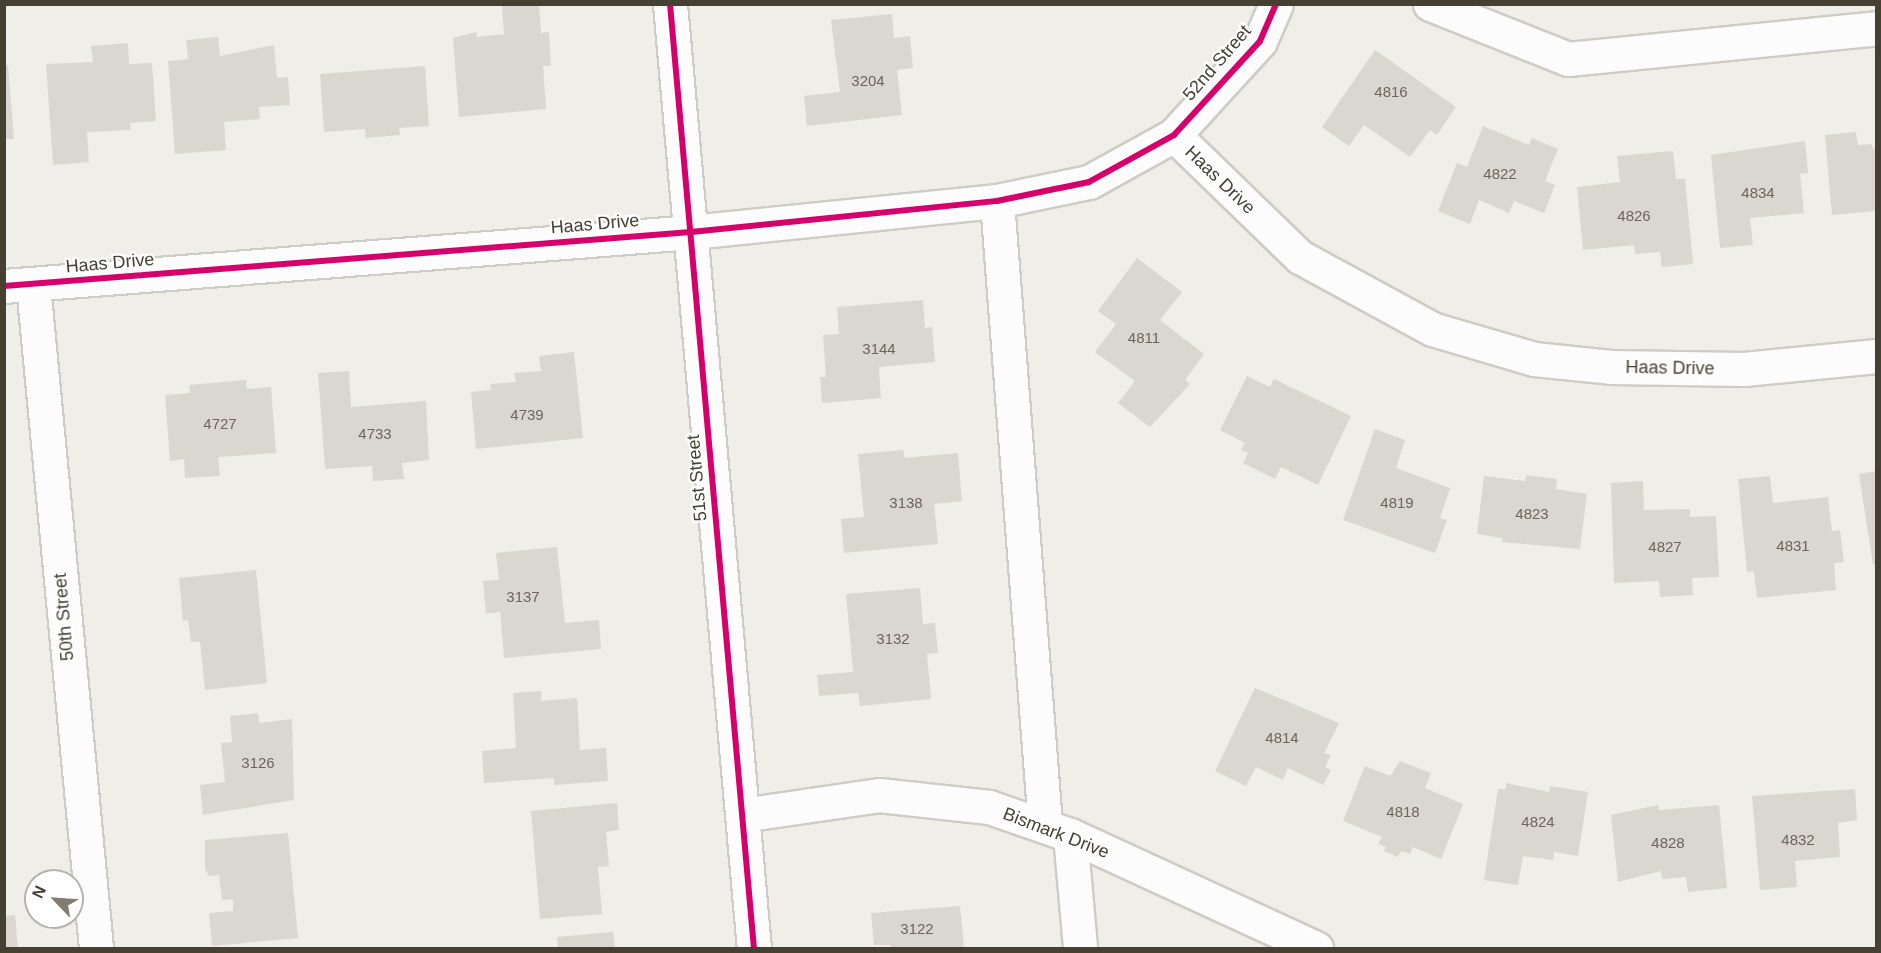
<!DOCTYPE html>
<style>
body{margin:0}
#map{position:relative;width:1881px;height:953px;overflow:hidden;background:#f0eee8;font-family:Helvetica,sans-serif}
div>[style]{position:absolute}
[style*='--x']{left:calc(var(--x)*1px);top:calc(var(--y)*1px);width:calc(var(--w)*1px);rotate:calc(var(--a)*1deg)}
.building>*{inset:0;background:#d9d7d0}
.roads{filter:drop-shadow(2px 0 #ceccc5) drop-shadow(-2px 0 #ceccc5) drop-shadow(0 2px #ceccc5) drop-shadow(0 -2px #ceccc5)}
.minor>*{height:33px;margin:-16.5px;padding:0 16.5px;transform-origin:16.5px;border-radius:16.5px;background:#fdfcfc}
.cycleway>*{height:6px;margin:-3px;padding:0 3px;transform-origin:3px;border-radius:3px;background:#d6006c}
span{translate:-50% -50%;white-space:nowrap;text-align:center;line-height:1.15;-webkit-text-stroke:4.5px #fff;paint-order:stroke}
.number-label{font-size:15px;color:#6c665b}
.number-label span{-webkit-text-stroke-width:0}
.street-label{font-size:18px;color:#464033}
.frame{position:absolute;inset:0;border:6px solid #464033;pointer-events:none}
.north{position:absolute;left:24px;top:869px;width:60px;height:60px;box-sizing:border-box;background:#fff;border:2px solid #b5b3ad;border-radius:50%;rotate:295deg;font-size:16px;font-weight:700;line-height:24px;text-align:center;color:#464033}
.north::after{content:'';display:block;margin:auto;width:21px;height:27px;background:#827d72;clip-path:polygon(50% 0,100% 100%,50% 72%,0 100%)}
</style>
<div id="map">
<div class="building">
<i style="clip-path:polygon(539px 4px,541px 33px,549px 32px,551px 66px,543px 66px,546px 109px,459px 117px,453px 38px,476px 32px,477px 37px,504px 34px,502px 6px)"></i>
<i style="clip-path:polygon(892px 14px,894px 38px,910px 36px,913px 68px,897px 70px,902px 115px,807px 126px,804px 96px,840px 92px,831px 20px)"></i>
<i style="clip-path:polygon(218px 37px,220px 56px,274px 45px,277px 78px,288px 77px,290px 105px,259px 107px,260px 119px,224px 122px,226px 150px,175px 154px,168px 61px,188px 59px,186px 40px)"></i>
<i style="clip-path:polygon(128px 43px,129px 64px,152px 63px,156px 121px,130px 123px,131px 130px,87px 132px,89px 162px,53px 165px,46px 64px,93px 62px,91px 46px)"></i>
<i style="clip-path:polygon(1375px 50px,1456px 107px,1437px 135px,1430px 130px,1410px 157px,1364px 125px,1349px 146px,1322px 127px)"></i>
<i style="clip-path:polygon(8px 65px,14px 139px,4px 139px,4px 66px)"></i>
<i style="clip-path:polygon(425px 66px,429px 126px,399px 128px,400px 135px,366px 138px,365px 129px,324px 132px,320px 74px)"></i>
<i style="clip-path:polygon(1483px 126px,1529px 145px,1532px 138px,1558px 149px,1545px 181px,1555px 185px,1544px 213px,1514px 201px,1509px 213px,1479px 200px,1470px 224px,1438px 211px,1457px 163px,1467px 167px)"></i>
<i style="clip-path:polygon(1856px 132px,1858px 145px,1872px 144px,1873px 148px,1876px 148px,1876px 211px,1832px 215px,1825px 135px)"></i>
<i style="clip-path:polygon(1805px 141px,1808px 173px,1800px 174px,1804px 213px,1750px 218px,1753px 245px,1720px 248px,1711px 155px)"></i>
<i style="clip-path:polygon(1673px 151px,1676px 179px,1685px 179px,1693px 264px,1662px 267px,1660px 252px,1635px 254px,1634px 245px,1583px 250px,1577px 187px,1620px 182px,1617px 156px)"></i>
<i style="clip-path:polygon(1137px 258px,1182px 292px,1160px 320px,1204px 354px,1185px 380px,1190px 384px,1150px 427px,1118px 403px,1135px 381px,1095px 352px,1116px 324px,1098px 311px)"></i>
<i style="clip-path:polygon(923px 300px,925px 328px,932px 327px,935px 362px,879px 367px,881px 398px,822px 403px,820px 377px,826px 377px,823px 335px,839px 334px,837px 307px)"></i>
<i style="clip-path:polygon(574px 352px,583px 438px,476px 449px,471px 392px,491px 390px,490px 384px,516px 382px,514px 373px,541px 371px,539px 356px)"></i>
<i style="clip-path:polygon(349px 371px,351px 407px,426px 401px,429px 460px,402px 463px,404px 479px,373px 481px,372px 466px,325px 469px,318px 373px)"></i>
<i style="clip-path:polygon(1247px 376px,1270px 387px,1274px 379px,1351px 416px,1318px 485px,1281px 467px,1275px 479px,1243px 463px,1248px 453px,1241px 450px,1245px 443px,1220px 430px)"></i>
<i style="clip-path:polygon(246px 380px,247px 389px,271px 387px,276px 453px,218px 457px,220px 476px,185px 478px,184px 459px,170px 461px,165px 395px,190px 393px,189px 385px)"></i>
<i style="clip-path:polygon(1375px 429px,1405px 440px,1396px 468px,1450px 488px,1440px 518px,1447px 520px,1435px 553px,1343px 520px)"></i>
<i style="clip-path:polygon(903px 450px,905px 458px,958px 453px,962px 501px,934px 504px,938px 544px,844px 553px,841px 519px,864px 517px,858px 454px)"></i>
<i style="clip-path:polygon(1876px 471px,1876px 564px,1873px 565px,1859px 474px)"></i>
<i style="clip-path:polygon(1526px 475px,1557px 479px,1556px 489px,1587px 494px,1580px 549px,1502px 542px,1502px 538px,1477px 534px,1484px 476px,1525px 481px)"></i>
<i style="clip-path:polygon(1770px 476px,1773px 503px,1828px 497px,1832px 531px,1840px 530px,1844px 562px,1834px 563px,1836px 590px,1757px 598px,1754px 571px,1747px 572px,1738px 479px)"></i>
<i style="clip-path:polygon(1643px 481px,1644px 510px,1690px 509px,1690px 517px,1716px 516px,1719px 577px,1692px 578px,1693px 595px,1660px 597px,1659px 581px,1614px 583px,1611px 483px)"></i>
<i style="clip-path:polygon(557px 547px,565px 623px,599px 620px,601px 649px,504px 658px,500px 612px,486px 614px,483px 581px,499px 580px,496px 553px)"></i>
<i style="clip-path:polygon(256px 570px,267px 683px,205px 690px,200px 642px,191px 642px,188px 620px,183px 621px,179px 578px)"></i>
<i style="clip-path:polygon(920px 588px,923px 624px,935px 623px,938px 653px,927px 654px,931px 699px,860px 706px,858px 693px,819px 696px,817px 675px,853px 672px,846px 594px)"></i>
<i style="clip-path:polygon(1255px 688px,1339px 723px,1324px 753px,1331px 755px,1325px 767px,1331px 770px,1323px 785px,1288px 768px,1283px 780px,1256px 767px,1246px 786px,1215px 771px)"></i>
<i style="clip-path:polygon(541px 691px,541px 701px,577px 698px,580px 750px,606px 748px,608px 781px,554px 785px,554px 778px,484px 783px,482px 751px,516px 748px,513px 693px)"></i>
<i style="clip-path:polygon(258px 713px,259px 723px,292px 719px,294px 800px,203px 815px,200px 785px,225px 782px,221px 743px,232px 742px,230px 716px)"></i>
<i style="clip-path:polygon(1400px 761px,1431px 773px,1425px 788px,1463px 804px,1441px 859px,1413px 847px,1410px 854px,1401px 851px,1398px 857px,1384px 851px,1386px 847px,1378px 844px,1382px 837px,1343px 821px,1365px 766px,1390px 776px)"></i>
<i style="clip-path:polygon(1506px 783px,1549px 792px,1550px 786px,1588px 792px,1578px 856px,1554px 852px,1553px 860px,1523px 856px,1518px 885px,1484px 880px,1498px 789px,1506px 789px)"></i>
<i style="clip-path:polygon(1855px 789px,1857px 820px,1838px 823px,1840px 857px,1795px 861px,1797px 887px,1760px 890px,1752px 796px)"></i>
<i style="clip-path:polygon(617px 803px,619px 830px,606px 832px,609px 866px,598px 867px,602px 914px,540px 919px,531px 811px)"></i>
<i style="clip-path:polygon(1658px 805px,1659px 810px,1719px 805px,1727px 888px,1688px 892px,1686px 877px,1662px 879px,1661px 871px,1618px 882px,1611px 815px)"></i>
<i style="clip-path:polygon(288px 833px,298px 938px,212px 946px,209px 913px,233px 911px,233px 899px,222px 900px,219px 875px,209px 876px,205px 869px,205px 840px)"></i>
<i style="clip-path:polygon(960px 906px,964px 948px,890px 948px,890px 945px,874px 945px,871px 913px)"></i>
<i style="clip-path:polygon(15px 915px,18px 948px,4px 948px,4px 916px)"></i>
<i style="clip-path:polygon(613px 932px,615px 948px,558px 948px,557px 937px)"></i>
</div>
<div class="roads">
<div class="minor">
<i style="--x:670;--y:4;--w:948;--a:84.92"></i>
<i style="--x:1430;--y:4;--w:149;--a:21.7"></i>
<i style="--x:1568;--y:59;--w:310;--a:-5.7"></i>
<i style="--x:1174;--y:135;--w:175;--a:44.1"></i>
<i style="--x:1300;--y:257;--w:150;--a:28.6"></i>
<i style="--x:1432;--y:329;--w:106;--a:16.4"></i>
<i style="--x:1534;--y:359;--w:77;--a:5.9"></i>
<i style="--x:1611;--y:367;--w:133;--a:0.9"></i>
<i style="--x:1744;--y:369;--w:133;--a:-5.6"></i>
<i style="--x:997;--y:201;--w:626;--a:85.6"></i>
<i style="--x:33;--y:285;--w:666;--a:84.57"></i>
<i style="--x:4;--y:286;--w:689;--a:-4.49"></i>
<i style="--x:691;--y:232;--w:308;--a:-5.8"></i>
<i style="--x:997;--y:201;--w:94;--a:-11.7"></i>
<i style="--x:1089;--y:182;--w:97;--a:-28.9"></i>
<i style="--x:1174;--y:135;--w:127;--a:-47.5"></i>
<i style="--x:1260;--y:41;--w:40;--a:-66.6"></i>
<i style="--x:742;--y:815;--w:138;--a:-8.3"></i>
<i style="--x:879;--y:795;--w:111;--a:6.2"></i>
<i style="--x:989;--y:807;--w:86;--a:19.1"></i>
<i style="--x:1070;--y:835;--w:271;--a:24.7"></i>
<i style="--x:1070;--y:835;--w:113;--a:84.9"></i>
</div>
</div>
<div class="cycleway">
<i style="--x:670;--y:4;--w:948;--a:84.92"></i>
<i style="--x:4;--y:286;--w:689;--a:-4.49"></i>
<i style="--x:691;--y:232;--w:308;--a:-5.8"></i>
<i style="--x:997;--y:201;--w:94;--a:-11.7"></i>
<i style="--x:1089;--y:182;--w:97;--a:-28.9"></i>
<i style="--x:1174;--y:135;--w:127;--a:-47.5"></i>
<i style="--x:1260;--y:41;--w:40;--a:-66.6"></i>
</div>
<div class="number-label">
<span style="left:868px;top:81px">3204</span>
<span style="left:1391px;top:92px">4816</span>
<span style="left:1500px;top:174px">4822</span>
<span style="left:1758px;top:193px">4834</span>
<span style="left:1634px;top:216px">4826</span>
<span style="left:1144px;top:338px">4811</span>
<span style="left:879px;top:349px">3144</span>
<span style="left:527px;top:415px">4739</span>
<span style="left:220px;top:424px">4727</span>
<span style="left:375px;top:434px">4733</span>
<span style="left:906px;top:503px">3138</span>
<span style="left:1397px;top:503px">4819</span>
<span style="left:1532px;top:514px">4823</span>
<span style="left:1793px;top:546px">4831</span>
<span style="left:1665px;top:547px">4827</span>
<span style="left:523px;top:597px">3137</span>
<span style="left:893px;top:639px">3132</span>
<span style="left:1282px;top:738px">4814</span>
<span style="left:258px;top:763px">3126</span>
<span style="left:1403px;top:812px">4818</span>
<span style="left:1538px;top:822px">4824</span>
<span style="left:1798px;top:840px">4832</span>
<span style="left:1668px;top:843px">4828</span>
<span style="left:917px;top:929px">3122</span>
</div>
<div class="street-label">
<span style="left:1217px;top:63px;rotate:-49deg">52nd Street</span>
<span style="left:1220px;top:180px;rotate:44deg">Haas Drive</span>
<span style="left:595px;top:224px;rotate:-5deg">Haas Drive</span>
<span style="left:110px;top:263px;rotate:-5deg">Haas Drive</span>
<span style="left:1670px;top:368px;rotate:1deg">Haas Drive</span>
<span style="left:697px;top:478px;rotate:-95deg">51st Street</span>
<span style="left:64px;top:617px;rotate:-95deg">50th Street</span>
<span style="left:1056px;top:833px;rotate:21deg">Bismark Drive</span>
</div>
<div class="frame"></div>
<div class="north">N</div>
</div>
